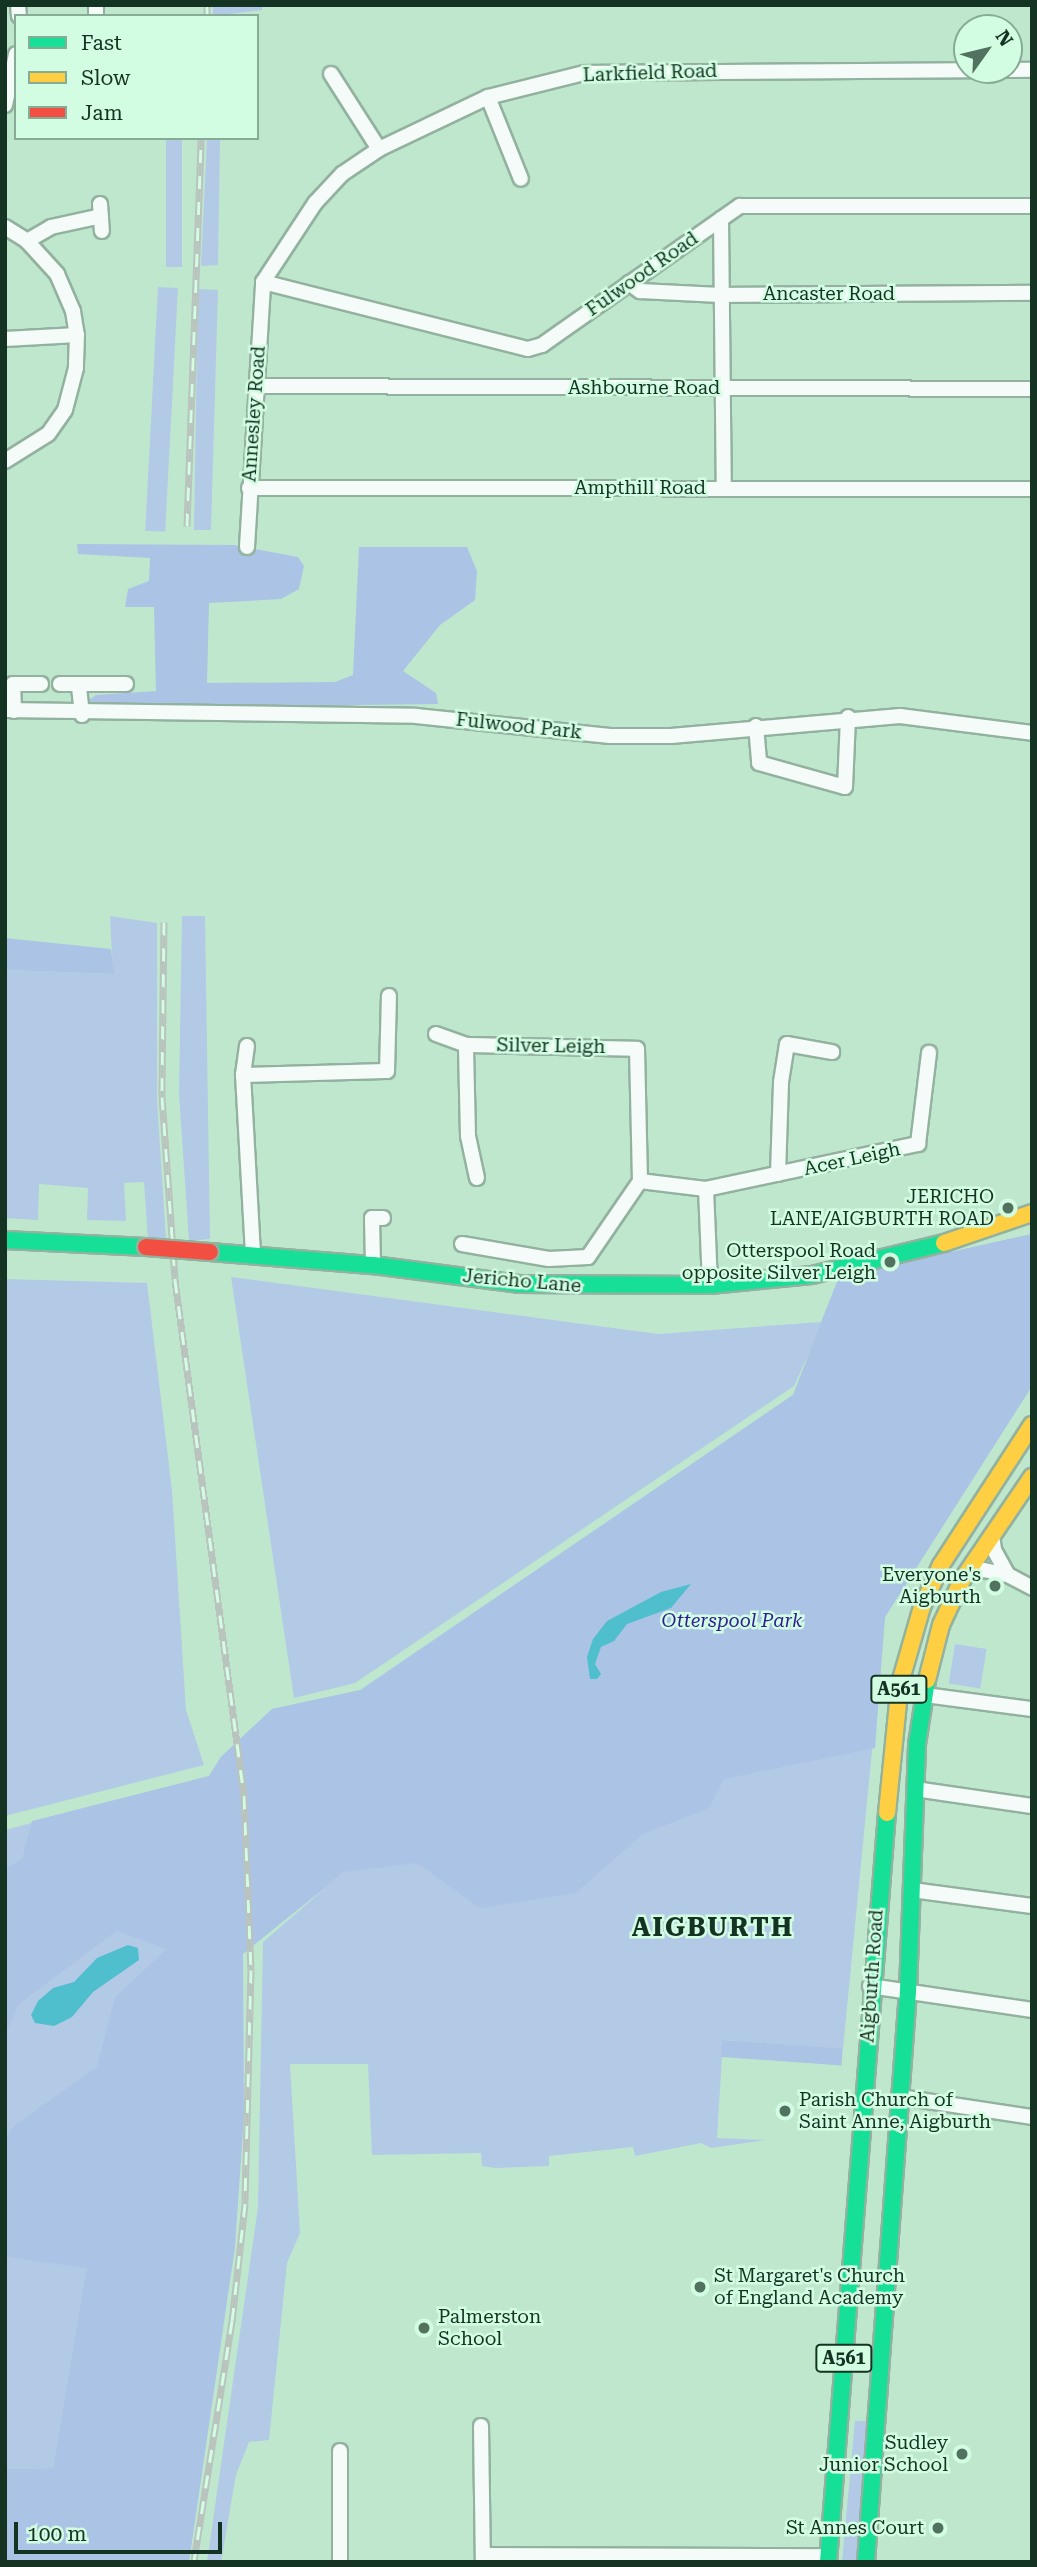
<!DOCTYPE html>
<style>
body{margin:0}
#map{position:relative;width:1037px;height:2567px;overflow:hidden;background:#bfe7ce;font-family:"Roboto Serif",serif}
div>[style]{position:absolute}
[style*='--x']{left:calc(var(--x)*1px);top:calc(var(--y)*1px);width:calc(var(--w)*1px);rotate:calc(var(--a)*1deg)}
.green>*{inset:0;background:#b3cae6;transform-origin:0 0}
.forest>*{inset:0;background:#abc3e5;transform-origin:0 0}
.water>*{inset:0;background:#4fbecd}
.roads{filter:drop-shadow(2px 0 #92b29f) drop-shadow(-2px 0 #92b29f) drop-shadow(0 2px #92b29f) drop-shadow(0 -2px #92b29f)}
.street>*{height:14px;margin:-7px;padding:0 7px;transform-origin:7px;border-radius:7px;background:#f5fbf8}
.fast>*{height:16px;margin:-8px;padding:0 8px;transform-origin:8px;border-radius:8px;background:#16e098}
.slow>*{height:16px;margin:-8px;padding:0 8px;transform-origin:8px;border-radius:8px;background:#ffcf43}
.rail>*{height:7px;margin-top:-3.5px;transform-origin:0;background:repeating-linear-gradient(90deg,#d3fde2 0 13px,#b9c4be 0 26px);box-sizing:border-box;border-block:2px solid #b9c4be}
.bridges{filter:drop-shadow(2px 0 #92b29f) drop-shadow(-2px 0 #92b29f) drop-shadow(0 2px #92b29f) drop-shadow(0 -2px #92b29f)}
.jam-bridge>*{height:16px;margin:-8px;padding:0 8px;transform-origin:8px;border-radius:8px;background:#f24e42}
.dots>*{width:19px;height:19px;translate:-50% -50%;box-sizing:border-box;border:4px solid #d3fde2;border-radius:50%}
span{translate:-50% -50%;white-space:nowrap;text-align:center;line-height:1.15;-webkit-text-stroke:5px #d3fde2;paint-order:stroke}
.shield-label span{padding:2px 5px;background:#d3fde2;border:2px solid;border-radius:5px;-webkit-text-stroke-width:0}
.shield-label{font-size:18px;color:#153323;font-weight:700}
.street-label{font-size:19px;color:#153323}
.poi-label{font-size:19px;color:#153323}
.right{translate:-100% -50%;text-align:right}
.left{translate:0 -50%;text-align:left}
.park-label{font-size:19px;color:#2d1f93;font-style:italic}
.district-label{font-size:26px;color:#153323;font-weight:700;letter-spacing:2px}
.frame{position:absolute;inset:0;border:7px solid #153323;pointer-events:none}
.legend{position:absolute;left:14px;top:14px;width:245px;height:126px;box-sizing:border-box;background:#d3fde2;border:2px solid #87ac96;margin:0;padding:9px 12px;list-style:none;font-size:21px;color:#153323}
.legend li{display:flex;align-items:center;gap:14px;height:35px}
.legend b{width:35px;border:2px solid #87ac96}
.north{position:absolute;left:953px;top:14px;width:70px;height:70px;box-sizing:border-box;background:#d3fde2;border:2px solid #87ac96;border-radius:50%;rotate:56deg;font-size:19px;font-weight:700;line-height:28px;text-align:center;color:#153323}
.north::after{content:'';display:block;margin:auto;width:24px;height:32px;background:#50725f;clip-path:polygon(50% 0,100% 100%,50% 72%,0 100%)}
.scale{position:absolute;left:14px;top:2522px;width:208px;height:32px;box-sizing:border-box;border:4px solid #153323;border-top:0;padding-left:9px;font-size:21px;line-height:24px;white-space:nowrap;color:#153323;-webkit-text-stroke:5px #d3fde2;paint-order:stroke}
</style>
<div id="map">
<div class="green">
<i style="clip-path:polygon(213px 5px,262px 5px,262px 10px,213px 16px)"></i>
<i style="left:166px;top:138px;width:16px;height:129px"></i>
<i style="clip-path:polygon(207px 138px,220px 138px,218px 265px,201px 266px)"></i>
<i style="left:158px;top:287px;width:20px;height:244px;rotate:3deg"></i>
<i style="clip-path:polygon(198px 289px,218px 290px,211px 530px,194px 530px)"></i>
<i style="clip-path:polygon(110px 916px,157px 923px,157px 1099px,166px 1240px,148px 1239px,144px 1182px,124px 1183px,126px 1221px,87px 1220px,88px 1188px,39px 1184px,38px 1220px,5px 1218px,5px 970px,113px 974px)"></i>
<i style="clip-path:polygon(182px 916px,205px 916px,210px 1239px,189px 1241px,179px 1094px)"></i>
<i style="clip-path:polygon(1032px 1234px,1032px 1386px,885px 1617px,843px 2049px,723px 2040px,717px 2138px,765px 2140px,711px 2148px,701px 2143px,635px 2156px,633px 2147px,549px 2156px,549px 2166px,495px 2168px,482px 2166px,481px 2153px,372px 2155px,368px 2064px,290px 2064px,300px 2233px,287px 2263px,269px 2440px,249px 2442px,236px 2475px,221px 2562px,207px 2562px,258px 2207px,263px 1942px,323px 1890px,242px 1954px,5px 2198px,5px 1830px,209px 1776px,221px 1757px,272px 1709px,360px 1690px,793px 1395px,812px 1347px,794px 1386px,355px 1683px,294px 1698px,231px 1277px,658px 1334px,821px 1322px,839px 1277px)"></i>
<i style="clip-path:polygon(5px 1279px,147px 1283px,172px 1490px,186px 1710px,204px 1765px,5px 1816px)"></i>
<i style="left:955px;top:1644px;width:32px;height:40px;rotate:9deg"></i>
<i style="clip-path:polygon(5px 2257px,88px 2267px,53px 2468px,5px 2469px)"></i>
<i style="clip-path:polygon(855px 2421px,873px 2421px,863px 2562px,842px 2562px)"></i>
</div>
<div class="forest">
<i style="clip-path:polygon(77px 544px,234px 545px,298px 557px,304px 566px,299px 589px,281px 599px,209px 603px,207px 683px,335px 682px,353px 675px,359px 547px,467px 547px,477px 571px,475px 600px,440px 625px,403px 671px,436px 693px,438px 704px,92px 708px,88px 701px,96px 695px,156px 691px,154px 607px,125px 607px,128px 589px,149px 581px,150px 558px,78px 554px)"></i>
<i style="clip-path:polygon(5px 938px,111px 949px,114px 974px,5px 970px)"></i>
<i style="clip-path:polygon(1032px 1234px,1032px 1386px,885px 1617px,875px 1748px,724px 1779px,709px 1808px,643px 1834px,576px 1893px,480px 1908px,417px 1863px,343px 1872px,243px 1954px,244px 2115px,235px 2247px,189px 2562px,5px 2562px,5px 2469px,53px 2468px,87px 2268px,5px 2257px,5px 2140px,12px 2127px,97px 2067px,115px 1997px,167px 1949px,116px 1931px,19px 2004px,5px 2035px,5px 1869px,22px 1859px,32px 1821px,209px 1776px,221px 1757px,272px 1709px,361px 1690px,793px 1395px,839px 1277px)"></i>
<i style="left:722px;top:2040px;width:121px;height:17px;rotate:4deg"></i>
</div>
<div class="water">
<i style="clip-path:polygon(691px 1584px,671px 1608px,627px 1624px,614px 1641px,601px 1647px,595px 1664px,601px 1674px,597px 1679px,590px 1679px,587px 1657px,593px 1639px,607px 1621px,661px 1592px)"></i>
<i style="clip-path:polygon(128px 1945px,138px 1948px,139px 1960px,93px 1992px,72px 2017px,54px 2026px,35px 2023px,31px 2015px,38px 2001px,53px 1988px,74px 1982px,97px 1958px)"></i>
</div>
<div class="roads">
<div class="street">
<i style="--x:18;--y:5;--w:11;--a:85"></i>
<i style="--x:96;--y:5;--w:11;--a:90"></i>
<i style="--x:331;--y:74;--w:89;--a:57.4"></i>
<i style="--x:488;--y:97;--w:88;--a:68.1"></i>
<i style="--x:5;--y:105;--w:52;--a:-77.8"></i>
<i style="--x:100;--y:204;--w:27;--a:86"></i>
<i style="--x:721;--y:219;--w:269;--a:89.4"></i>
<i style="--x:5;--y:227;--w:26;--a:32"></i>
<i style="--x:27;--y:241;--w:45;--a:47.7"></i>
<i style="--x:57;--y:274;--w:40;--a:66.6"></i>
<i style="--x:73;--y:311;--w:24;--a:81"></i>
<i style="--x:77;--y:335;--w:33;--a:92"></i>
<i style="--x:76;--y:368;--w:43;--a:104.7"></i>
<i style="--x:65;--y:410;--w:29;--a:125"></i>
<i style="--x:48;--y:434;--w:51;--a:147.9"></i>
<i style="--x:27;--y:241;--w:28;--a:-30"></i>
<i style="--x:51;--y:227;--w:51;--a:-12.4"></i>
<i style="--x:263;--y:282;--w:273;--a:14.2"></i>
<i style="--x:528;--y:349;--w:15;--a:-16"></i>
<i style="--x:542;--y:345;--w:242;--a:-35.1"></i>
<i style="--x:740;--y:206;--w:292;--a:0"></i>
<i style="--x:629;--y:283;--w:14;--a:36"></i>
<i style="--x:640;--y:291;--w:80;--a:2.9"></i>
<i style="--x:720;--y:295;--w:312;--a:-0.4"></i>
<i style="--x:5;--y:339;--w:72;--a:-3.2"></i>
<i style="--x:256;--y:386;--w:776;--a:0.22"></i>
<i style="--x:249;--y:488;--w:783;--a:0.07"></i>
<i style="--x:247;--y:547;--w:265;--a:-86.5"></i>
<i style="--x:263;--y:282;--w:95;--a:-56.6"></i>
<i style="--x:315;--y:203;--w:40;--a:-47"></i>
<i style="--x:342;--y:174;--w:45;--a:-34"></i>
<i style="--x:379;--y:149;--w:121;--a:-25.5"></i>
<i style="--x:488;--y:97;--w:99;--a:-14"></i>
<i style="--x:584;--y:73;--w:448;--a:-0.4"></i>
<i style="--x:60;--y:684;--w:19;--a:0"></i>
<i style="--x:5;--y:710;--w:411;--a:0.8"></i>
<i style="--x:416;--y:716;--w:195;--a:5.9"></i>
<i style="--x:610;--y:736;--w:61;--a:0"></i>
<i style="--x:671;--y:736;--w:230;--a:-5"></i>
<i style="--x:900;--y:716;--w:133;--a:7.3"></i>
<i style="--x:14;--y:711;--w:27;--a:-92"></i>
<i style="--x:13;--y:684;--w:28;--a:0"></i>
<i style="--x:82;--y:715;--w:31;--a:-96"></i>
<i style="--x:79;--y:684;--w:47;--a:0"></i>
<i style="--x:756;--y:726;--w:37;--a:85"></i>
<i style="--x:759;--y:763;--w:89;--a:15.6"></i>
<i style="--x:845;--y:787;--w:70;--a:-87.5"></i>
<i style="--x:436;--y:1034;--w:32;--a:20"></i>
<i style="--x:247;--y:1046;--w:29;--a:98"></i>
<i style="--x:243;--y:1075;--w:181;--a:86.8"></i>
<i style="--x:243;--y:1075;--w:144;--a:-1.6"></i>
<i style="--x:387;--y:1071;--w:75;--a:-88.5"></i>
<i style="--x:778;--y:1174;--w:92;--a:-88.1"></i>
<i style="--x:781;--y:1082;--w:38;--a:-81"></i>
<i style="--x:787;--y:1044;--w:46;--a:10.1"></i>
<i style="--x:477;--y:1178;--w:43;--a:-102.1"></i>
<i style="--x:468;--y:1136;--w:91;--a:-91.3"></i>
<i style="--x:466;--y:1045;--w:171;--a:1.3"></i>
<i style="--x:637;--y:1049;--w:132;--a:88.7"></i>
<i style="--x:640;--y:1181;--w:66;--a:6.9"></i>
<i style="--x:706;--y:1189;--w:217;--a:-12"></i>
<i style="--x:918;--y:1144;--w:92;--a:-83.1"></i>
<i style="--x:706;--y:1189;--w:96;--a:87.6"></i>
<i style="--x:462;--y:1244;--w:88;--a:9.8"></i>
<i style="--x:549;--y:1259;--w:39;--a:-3"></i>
<i style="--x:588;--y:1257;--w:92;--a:-55.6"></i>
<i style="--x:373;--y:1265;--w:47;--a:-91.2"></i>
<i style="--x:372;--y:1218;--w:11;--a:0"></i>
<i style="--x:992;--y:1535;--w:15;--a:82"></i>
<i style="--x:994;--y:1550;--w:29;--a:61"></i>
<i style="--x:968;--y:1574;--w:16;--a:-14"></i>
<i style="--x:984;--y:1570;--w:25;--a:12"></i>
<i style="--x:1008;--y:1575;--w:27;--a:28"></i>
<i style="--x:925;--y:1695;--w:108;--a:7.5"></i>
<i style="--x:915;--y:1789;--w:118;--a:8.3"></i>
<i style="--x:912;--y:1890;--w:121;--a:7.6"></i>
<i style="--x:870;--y:1986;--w:164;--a:8.4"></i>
<i style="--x:900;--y:2097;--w:134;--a:8.6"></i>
<i style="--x:481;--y:2426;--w:136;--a:89.2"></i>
<i style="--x:340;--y:2451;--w:111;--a:90"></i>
<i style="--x:483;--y:2555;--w:345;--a:0.2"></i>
</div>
<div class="fast">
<i style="--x:5;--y:1240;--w:141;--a:2.8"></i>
<i style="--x:210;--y:1252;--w:164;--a:4.6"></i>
<i style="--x:373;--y:1265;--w:147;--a:7.4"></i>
<i style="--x:519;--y:1284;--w:191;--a:0.3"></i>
<i style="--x:710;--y:1285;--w:102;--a:-5.6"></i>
<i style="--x:812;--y:1275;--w:136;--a:-13.6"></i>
<i style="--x:828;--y:2562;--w:751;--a:-85.5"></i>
<i style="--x:866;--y:2562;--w:573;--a:-85.79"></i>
<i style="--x:908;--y:1991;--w:247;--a:-87.9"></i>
<i style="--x:917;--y:1744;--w:65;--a:-81.1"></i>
</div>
<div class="slow">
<i style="--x:944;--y:1243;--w:93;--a:-18.8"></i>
<i style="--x:927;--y:1680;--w:57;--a:-75.7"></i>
<i style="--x:941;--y:1625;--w:50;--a:-65"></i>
<i style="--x:962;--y:1580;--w:125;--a:-55.8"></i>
<i style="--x:887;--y:1813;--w:131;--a:-84.3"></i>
<i style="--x:900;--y:1683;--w:79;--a:-73.9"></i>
<i style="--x:922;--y:1607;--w:46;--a:-65.7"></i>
<i style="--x:941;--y:1565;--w:167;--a:-57"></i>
</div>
</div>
<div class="rail">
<i style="--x:207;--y:16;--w:11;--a:-90"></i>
<i style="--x:187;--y:526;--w:388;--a:-87.9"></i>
<i style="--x:164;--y:922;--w:175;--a:90.7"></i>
<i style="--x:162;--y:1097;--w:183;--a:85.9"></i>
<i style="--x:175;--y:1280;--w:521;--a:82.38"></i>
<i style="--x:244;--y:1796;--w:174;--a:87.7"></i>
<i style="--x:251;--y:1970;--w:234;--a:91.5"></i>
<i style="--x:245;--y:2204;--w:118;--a:96.3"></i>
<i style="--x:232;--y:2321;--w:244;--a:99"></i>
</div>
<div class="bridges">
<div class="jam-bridge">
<i style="--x:146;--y:1247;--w:64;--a:4.5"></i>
</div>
</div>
<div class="dots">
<i style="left:1008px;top:1208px;background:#50725f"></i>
<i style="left:890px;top:1262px;background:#50725f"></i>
<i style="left:995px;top:1586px;background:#50725f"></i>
<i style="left:785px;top:2111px;background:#50725f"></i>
<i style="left:700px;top:2287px;background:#50725f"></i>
<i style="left:424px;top:2328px;background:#50725f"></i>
<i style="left:962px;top:2454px;background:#50725f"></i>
<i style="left:938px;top:2528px;background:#50725f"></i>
</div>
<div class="shield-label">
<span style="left:899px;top:1689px">A561</span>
<span style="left:844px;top:2358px">A561</span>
</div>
<div class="street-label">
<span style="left:650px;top:73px;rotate:-2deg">Larkfield Road</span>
<span style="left:642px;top:274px;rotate:-35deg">Fulwood Road</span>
<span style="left:829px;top:294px">Ancaster Road</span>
<span style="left:644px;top:388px">Ashbourne Road</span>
<span style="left:254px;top:414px;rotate:-86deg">Annesley Road</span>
<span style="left:640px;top:488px">Ampthill Road</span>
<span style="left:519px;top:726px;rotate:6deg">Fulwood Park</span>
<span style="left:551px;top:1046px;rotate:1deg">Silver Leigh</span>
<span style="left:852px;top:1159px;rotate:-12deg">Acer Leigh</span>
<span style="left:522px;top:1281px;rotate:5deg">Jericho Lane</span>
<span style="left:872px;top:1976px;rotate:-86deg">Aigburth Road</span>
</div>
<div class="poi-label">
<span class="right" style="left:994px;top:1208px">JERICHO<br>LANE/AIGBURTH ROAD</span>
<span class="right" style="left:876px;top:1262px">Otterspool Road<br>opposite Silver Leigh</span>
<span class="right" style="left:981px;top:1586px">Everyone's<br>Aigburth</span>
<span class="left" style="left:799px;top:2111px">Parish Church of<br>Saint Anne, Aigburth</span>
<span class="left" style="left:714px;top:2287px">St Margaret's Church<br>of England Academy</span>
<span class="left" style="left:438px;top:2328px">Palmerston<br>School</span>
<span class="right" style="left:948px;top:2454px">Sudley<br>Junior School</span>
<span class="right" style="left:924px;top:2528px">St Annes Court</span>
</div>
<div class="park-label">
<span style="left:732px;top:1621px">Otterspool Park</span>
</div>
<div class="district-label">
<span style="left:713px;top:1928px">AIGBURTH</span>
</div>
<div class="frame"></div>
<ul class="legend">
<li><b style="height:9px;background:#16e098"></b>Fast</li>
<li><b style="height:9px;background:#ffcf43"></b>Slow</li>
<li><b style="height:9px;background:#f24e42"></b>Jam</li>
</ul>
<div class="north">N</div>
<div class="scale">100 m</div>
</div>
